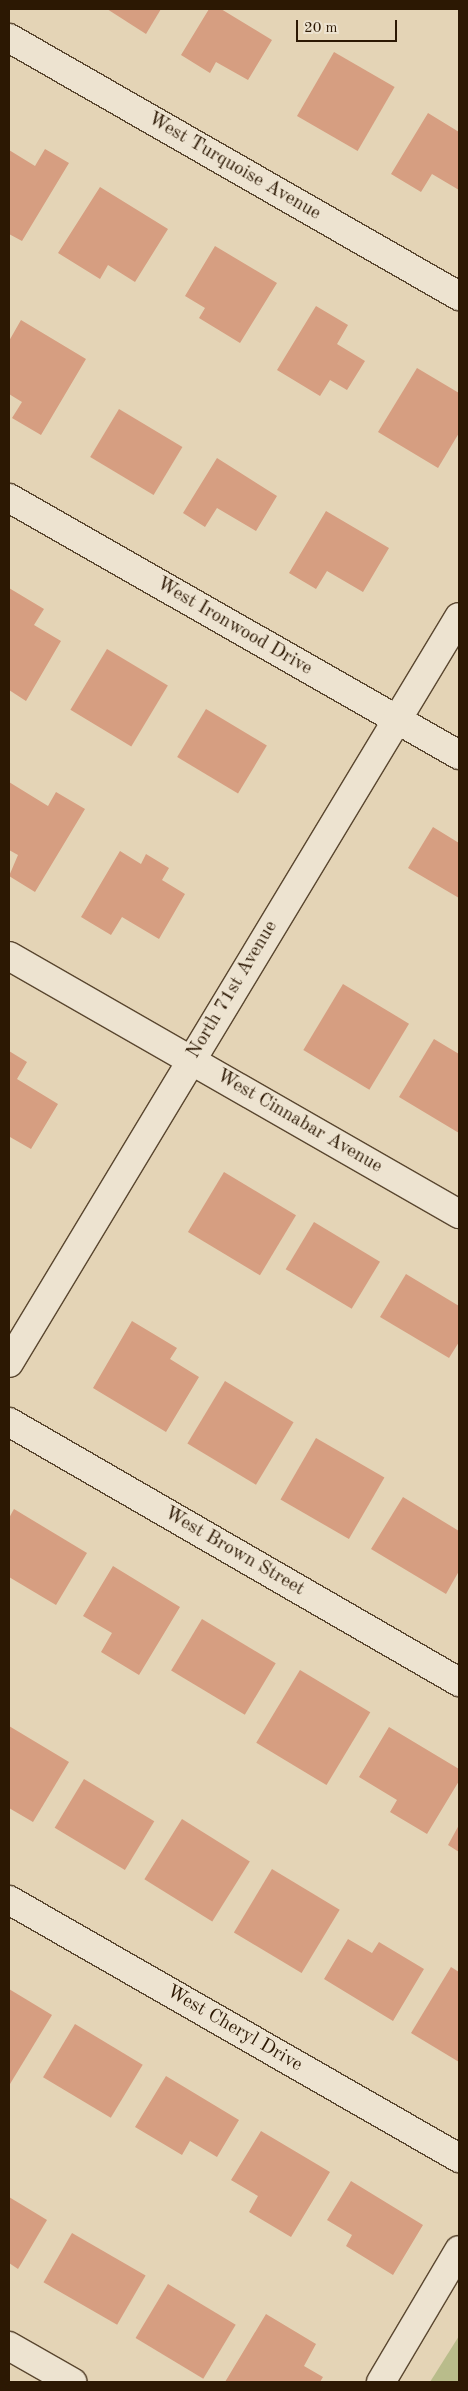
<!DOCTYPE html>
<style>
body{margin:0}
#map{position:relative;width:468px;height:2391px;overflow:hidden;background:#e4d4b6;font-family:"Old Standard TT",serif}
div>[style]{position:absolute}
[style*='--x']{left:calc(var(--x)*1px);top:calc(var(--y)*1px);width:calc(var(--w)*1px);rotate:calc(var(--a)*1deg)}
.green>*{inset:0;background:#b9bc8b}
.building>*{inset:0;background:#d69e81;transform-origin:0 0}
.roads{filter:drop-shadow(1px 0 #5a4730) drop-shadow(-1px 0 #5a4730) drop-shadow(0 1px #5a4730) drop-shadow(0 -1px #5a4730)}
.street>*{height:28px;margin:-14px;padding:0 14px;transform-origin:14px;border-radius:14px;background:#ede3d0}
.secondary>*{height:28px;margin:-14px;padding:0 14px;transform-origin:14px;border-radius:14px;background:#ede3d0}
span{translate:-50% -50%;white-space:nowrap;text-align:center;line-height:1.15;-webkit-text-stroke:4px #ede3d0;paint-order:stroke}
.street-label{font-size:19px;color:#2c1803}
.frame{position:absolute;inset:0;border:10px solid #2c1803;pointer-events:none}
.scale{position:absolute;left:296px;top:20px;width:101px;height:22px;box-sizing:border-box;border:2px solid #2c1803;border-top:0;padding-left:6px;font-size:15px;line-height:18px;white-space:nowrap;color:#2c1803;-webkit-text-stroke:4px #ede3d0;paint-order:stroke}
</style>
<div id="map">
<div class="green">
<i style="clip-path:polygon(459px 2336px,459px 2382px,430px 2382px)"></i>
</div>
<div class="building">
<i style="clip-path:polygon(107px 9px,161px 9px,146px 34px)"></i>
<i style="clip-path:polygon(209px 9px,221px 9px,272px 40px,248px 80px,216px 62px,210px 73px,181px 55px)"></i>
<i style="left:334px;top:52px;width:70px;height:74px;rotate:30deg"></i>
<i style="clip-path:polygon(428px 113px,459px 132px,459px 190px,432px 174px,421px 192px,391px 174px)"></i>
<i style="clip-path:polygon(45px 149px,69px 163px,22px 241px,9px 234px,9px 150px,35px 166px)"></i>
<i style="clip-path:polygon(100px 187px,168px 229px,135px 282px,108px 265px,100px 279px,58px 253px)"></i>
<i style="clip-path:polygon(215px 246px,277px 283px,240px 343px,199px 318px,205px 308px,185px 296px)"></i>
<i style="clip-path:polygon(316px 306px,348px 325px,337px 344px,365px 361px,347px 390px,330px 380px,320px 396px,277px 370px)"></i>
<i style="clip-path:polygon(21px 320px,86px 359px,41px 435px,12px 418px,22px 402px,9px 394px,9px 341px)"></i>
<i style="clip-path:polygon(417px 368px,459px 393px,459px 433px,438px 468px,378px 432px)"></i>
<i style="left:119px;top:409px;width:74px;height:56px;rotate:31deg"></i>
<i style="clip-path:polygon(217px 458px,277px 496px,256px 531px,217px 508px,205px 527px,183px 513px)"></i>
<i style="clip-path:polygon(326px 511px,389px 548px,363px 592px,327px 571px,316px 589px,289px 573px)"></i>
<i style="clip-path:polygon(9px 588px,44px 609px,34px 625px,61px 641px,26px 701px,9px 690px)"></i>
<i style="left:107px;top:649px;width:71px;height:71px;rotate:31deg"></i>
<i style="left:206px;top:709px;width:71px;height:56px;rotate:31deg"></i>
<i style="clip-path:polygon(9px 782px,48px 806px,56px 792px,85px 809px,35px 892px,9px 876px,18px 855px,9px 850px)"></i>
<i style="clip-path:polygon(433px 827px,459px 843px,459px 898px,408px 868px)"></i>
<i style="clip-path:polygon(120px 851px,141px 864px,146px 854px,169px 868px,162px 880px,185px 894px,159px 939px,122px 917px,111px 935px,81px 917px)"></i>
<i style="left:343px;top:984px;width:77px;height:77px;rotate:31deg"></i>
<i style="clip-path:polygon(434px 1039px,459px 1054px,459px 1133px,399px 1097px)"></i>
<i style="clip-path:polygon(9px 1051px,27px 1062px,17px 1079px,58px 1104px,31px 1149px,10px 1137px,9px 1139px)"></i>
<i style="left:224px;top:1172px;width:84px;height:70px;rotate:31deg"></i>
<i style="left:314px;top:1222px;width:77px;height:55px;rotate:31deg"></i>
<i style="clip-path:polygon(406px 1274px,459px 1306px,459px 1342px,449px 1358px,380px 1317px)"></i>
<i style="clip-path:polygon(132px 1321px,177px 1348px,170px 1359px,199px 1377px,166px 1432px,93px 1388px)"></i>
<i style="left:225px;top:1381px;width:80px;height:73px;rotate:31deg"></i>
<i style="left:316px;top:1438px;width:79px;height:71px;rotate:30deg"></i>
<i style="clip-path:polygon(403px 1497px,459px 1531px,459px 1571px,446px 1594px,371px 1549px)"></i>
<i style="clip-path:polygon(14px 1509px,87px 1553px,56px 1605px,9px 1577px,9px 1518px)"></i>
<i style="clip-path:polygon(113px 1566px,180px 1607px,139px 1675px,101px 1652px,112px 1633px,83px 1616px)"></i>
<i style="left:202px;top:1619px;width:86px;height:60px;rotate:31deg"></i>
<i style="left:300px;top:1670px;width:82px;height:85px;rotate:31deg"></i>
<i style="clip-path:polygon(9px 1726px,69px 1762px,33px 1822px,9px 1808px)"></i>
<i style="clip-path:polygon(389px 1727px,459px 1769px,459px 1781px,427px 1834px,390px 1812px,397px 1800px,359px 1777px)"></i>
<i style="left:84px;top:1779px;width:82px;height:57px;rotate:31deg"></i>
<i style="left:182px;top:1819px;width:80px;height:71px;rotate:32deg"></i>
<i style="clip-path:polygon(459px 1825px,459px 1852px,448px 1845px)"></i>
<i style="left:272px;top:1869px;width:79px;height:74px;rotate:31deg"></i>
<i style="clip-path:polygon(348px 1939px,372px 1953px,379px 1942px,424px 1969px,393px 2021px,324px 1979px)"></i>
<i style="clip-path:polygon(451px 1967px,459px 1972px,459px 2062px,411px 2033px)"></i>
<i style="clip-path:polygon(9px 1989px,52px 2015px,10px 2084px,9px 2083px)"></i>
<i style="left:75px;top:2024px;width:79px;height:62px;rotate:31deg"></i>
<i style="clip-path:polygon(166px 2076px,239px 2120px,217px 2157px,190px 2141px,182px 2155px,135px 2127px)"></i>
<i style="clip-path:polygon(261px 2131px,330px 2172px,291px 2237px,249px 2212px,258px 2196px,231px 2180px)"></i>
<i style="clip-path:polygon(351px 2181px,423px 2225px,393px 2275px,346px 2246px,352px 2235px,327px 2220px)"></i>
<i style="clip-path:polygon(9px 2197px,47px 2220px,18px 2269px,9px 2263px)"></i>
<i style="left:72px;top:2233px;width:85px;height:57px;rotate:30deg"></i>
<i style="left:168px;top:2284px;width:79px;height:63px;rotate:31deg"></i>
<i style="clip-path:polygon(266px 2314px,316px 2344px,304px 2366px,323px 2377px,320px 2382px,225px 2382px)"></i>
</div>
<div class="roads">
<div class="street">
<i style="--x:9;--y:38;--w:519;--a:29.83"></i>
<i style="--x:9;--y:498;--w:518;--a:29.73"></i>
<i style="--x:9;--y:956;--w:519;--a:29.83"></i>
<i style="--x:9;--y:1422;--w:520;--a:30.02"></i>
<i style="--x:9;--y:1900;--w:519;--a:29.83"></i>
<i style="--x:9;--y:2346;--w:73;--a:29.7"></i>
<i style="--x:381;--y:2382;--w:153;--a:-59.4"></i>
</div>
<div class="secondary">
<i style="--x:9;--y:1363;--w:871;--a:-58.9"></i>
</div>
</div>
<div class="street-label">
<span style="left:234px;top:167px;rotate:30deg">West Turquoise Avenue</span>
<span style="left:234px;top:627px;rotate:30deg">West Ironwood Drive</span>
<span style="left:233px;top:990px;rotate:-59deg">North 71st Avenue</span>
<span style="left:299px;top:1122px;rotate:30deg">West Cinnabar Avenue</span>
<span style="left:234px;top:1552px;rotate:30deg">West Brown Street</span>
<span style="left:234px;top:2029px;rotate:30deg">West Cheryl Drive</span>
</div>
<div class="frame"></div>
<div class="scale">20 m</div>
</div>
